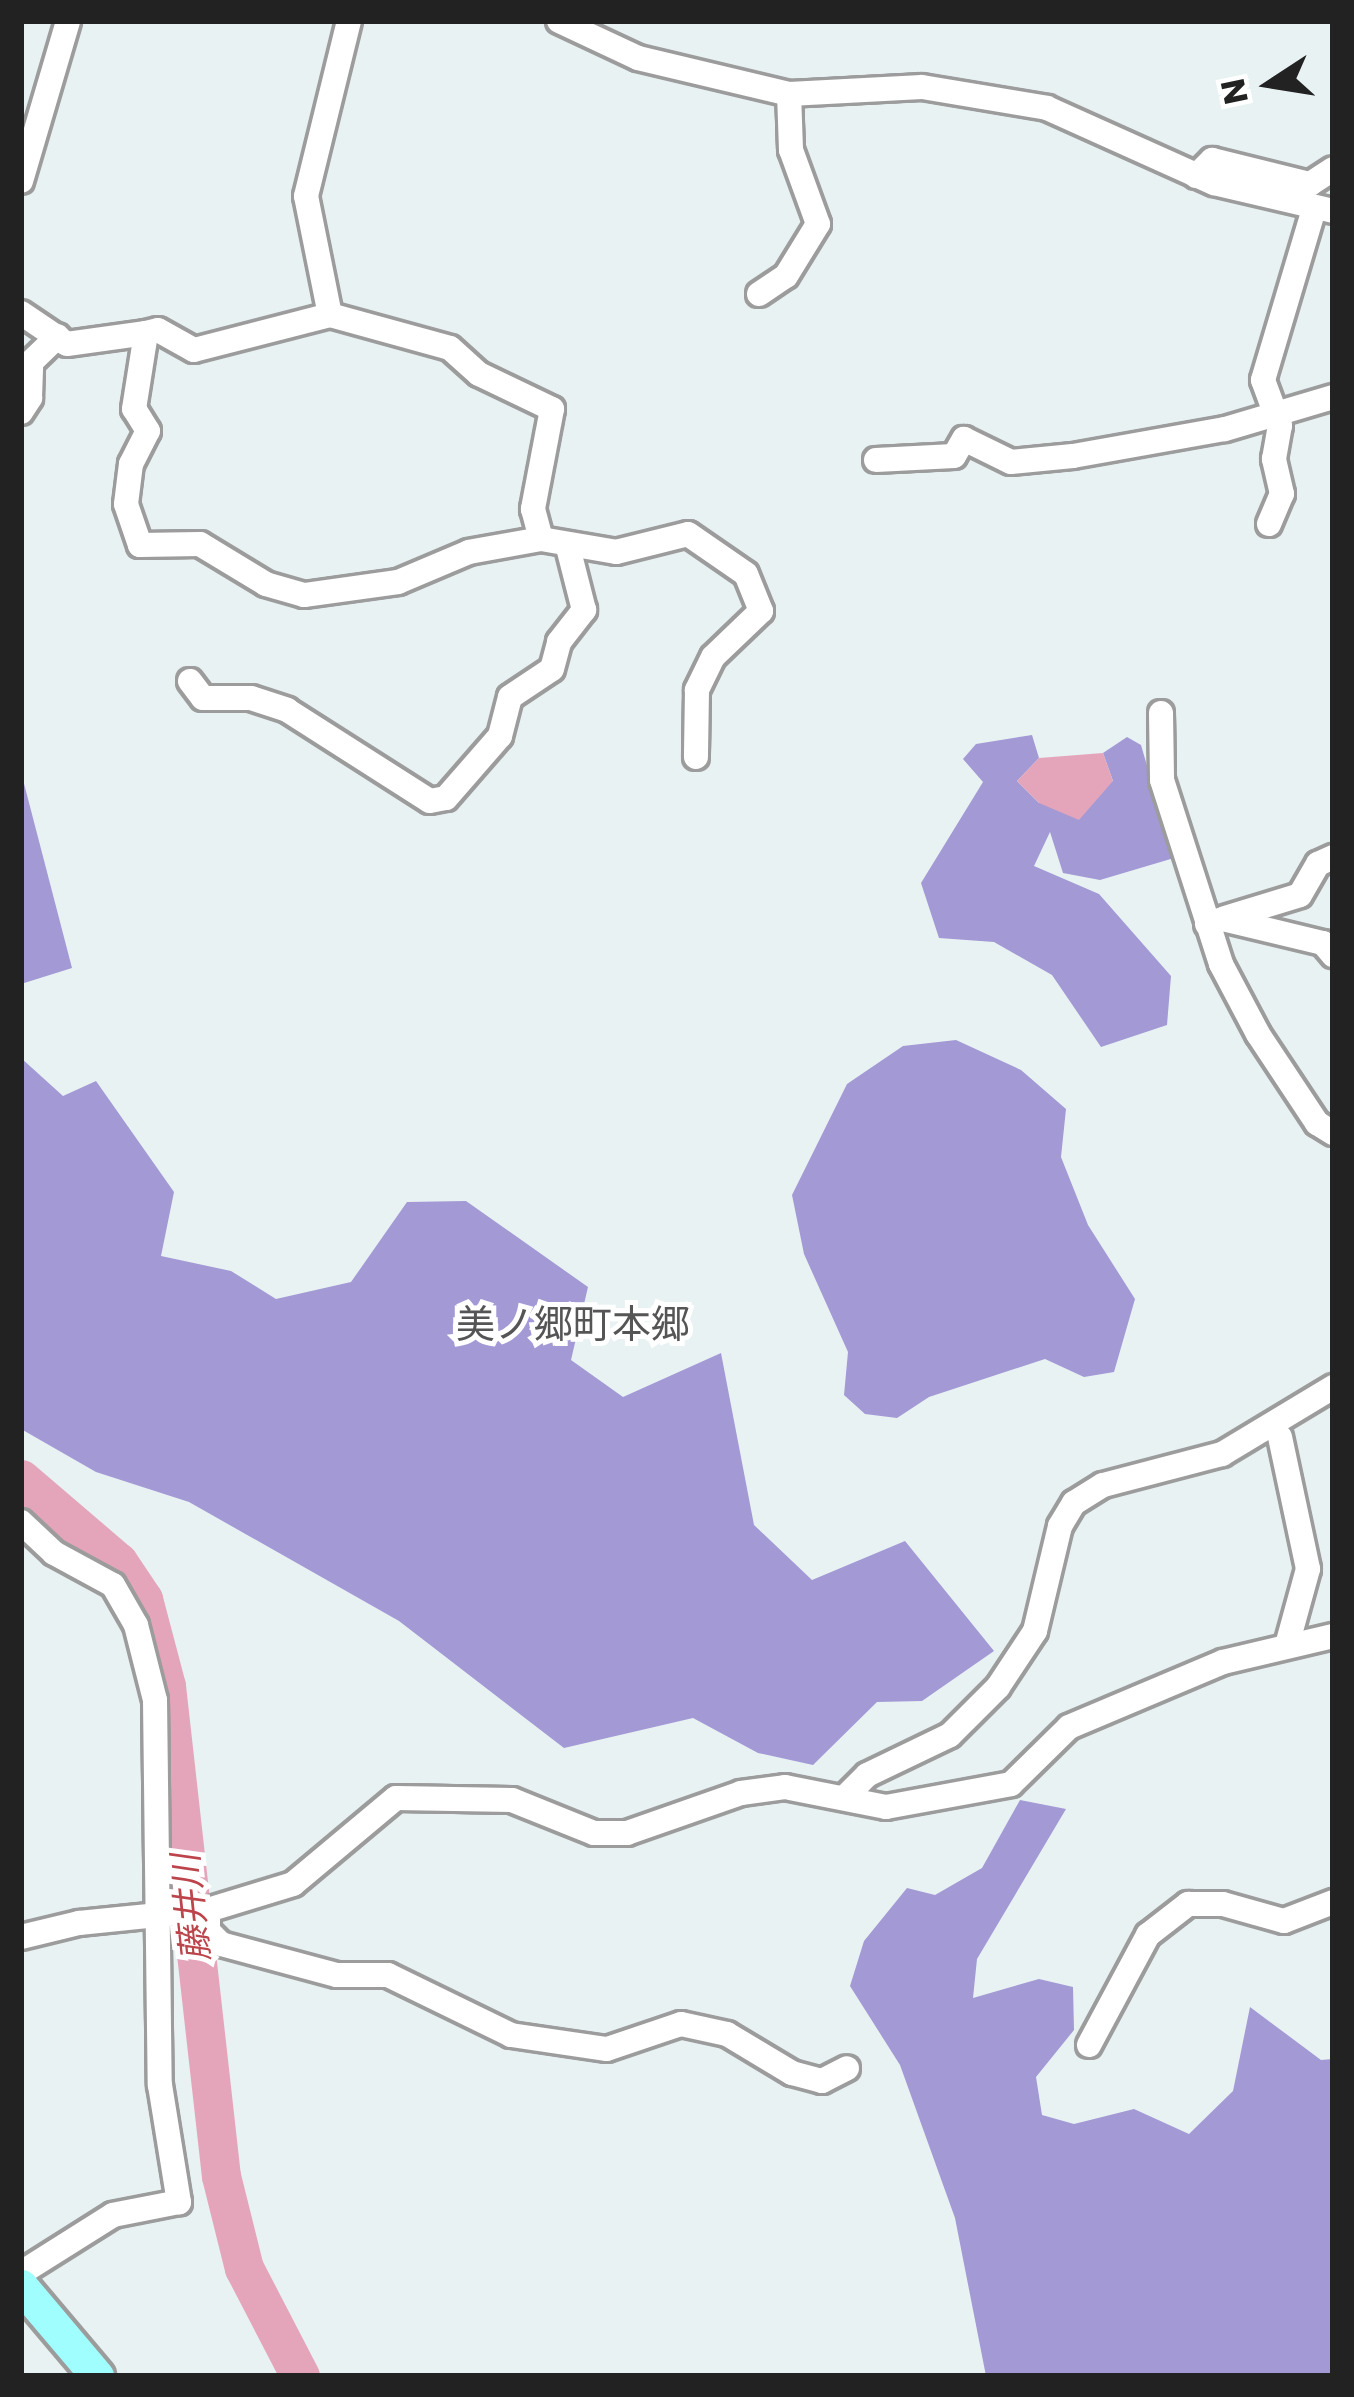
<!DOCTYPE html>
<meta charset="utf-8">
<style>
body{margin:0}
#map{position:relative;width:1354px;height:2397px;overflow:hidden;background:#e8f2f3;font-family:Poppins,"Noto Sans JP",sans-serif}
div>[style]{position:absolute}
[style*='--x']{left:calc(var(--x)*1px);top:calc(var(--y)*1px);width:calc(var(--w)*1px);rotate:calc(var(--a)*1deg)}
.forest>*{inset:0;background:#a299d5}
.water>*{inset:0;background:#e4a5ba}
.river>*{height:39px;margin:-19.5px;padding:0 19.5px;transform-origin:19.5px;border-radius:19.5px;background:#e4a5ba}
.roads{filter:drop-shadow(3px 0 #9c9c9c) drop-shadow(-3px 0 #9c9c9c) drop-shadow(0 3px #9c9c9c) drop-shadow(0 -3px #9c9c9c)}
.minor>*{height:24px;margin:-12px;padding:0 12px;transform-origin:12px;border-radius:12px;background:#fff}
.major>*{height:33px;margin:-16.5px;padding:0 16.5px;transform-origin:16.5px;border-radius:16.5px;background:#a1feff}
span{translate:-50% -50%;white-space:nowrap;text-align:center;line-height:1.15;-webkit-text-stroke:10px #fff;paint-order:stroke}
.water-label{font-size:36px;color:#bc444b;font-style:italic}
.quarter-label{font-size:39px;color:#555}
.frame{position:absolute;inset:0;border:24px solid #222;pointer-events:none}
.north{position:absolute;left:1210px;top:24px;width:120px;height:120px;-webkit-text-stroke:9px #fff;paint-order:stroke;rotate:258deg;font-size:33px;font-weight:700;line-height:48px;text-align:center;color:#222}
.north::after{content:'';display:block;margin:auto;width:42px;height:54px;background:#222;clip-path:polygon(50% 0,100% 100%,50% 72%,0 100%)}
</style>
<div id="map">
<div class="forest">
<i style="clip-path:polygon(1032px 735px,1039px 758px,1017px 781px,1039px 803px,1113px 781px,1103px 753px,1127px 737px,1141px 745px,1174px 858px,1100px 880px,1063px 873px,1050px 832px,1034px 866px,1099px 894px,1171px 976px,1167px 1025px,1101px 1047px,1052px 975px,994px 942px,939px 938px,921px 883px,983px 782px,963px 759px,976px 744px)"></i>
<i style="clip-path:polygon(21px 772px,72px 968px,21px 984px)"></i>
<i style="clip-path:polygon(956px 1040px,1021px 1070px,1066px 1109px,1061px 1157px,1088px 1225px,1135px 1299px,1114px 1372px,1084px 1377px,1045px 1359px,929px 1397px,897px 1418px,865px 1414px,844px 1395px,848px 1352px,804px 1254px,792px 1195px,847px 1084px,903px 1046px)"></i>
<i style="clip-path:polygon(21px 1058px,63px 1096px,96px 1081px,174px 1192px,161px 1256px,231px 1271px,276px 1299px,351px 1282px,407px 1202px,466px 1201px,588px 1287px,571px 1360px,623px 1397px,721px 1353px,754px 1525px,812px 1580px,905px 1541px,994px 1651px,922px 1701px,877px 1702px,813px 1765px,758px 1753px,693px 1718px,564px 1748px,399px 1621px,189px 1502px,96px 1472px,21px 1429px)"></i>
<i style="clip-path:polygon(1020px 1800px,1066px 1809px,977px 1959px,973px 1998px,1039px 1979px,1073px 1987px,1074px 2030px,1036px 2077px,1042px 2115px,1074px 2124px,1134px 2109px,1189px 2134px,1233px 2091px,1250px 2007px,1321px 2060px,1333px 2059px,1333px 2376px,986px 2376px,955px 2218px,900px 2065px,850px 1986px,864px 1941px,907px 1888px,935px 1895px,982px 1868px)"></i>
</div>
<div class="water">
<i style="clip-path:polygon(1103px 753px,1113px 781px,1079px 820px,1039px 803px,1017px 781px,1039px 758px)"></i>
</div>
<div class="river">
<i style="--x:21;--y:1479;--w:128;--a:40.6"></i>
<i style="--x:118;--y:1562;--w:45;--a:56"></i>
<i style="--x:143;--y:1599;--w:90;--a:75.2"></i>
<i style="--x:166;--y:1686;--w:493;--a:83.6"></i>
<i style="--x:221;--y:2176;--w:95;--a:76"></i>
<i style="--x:244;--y:2268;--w:122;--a:62.6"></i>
</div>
<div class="roads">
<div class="minor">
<i style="--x:559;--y:21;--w:87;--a:25.1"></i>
<i style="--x:638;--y:58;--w:155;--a:13.4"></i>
<i style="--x:789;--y:94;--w:133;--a:-3"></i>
<i style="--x:922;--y:87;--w:127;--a:9.5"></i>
<i style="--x:1047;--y:108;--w:183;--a:24.2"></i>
<i style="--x:1214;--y:183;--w:122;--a:13.2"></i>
<i style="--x:1196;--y:176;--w:23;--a:-45"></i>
<i style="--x:1212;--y:160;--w:101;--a:13.8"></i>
<i style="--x:1310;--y:184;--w:27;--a:-33"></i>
<i style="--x:21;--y:181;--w:167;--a:-73.6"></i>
<i style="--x:759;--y:294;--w:32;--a:-34"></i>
<i style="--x:786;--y:276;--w:61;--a:-58.4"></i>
<i style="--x:818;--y:224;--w:79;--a:-110"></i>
<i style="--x:791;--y:150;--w:56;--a:-92"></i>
<i style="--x:21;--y:313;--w:55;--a:34"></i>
<i style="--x:67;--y:344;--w:80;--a:-7.9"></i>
<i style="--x:330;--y:315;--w:121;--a:-101.4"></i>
<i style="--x:306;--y:196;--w:180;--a:-76.2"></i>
<i style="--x:21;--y:412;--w:17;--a:-57"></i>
<i style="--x:30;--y:398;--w:36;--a:-88"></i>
<i style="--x:31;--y:362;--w:37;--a:-44"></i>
<i style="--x:876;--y:460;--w:78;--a:-2.9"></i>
<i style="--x:954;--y:456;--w:20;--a:-60"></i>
<i style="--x:964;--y:439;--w:52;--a:26.1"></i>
<i style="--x:1011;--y:462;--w:62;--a:-5.5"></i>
<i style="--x:1073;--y:456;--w:154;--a:-10.1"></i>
<i style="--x:1225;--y:429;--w:113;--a:-16.5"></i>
<i style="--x:1269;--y:524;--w:33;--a:-67"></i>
<i style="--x:1282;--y:494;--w:36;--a:-103"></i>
<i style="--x:1274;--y:459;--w:34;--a:-80"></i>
<i style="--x:1280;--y:426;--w:49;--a:-110.3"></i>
<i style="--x:1263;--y:380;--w:178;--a:-73.4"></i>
<i style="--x:541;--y:539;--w:73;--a:169.8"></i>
<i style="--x:469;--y:552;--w:77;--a:157.1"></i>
<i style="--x:398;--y:582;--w:95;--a:172.1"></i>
<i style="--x:304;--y:595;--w:40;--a:-164"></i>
<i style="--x:266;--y:584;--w:77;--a:-148.8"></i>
<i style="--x:200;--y:544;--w:60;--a:179"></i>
<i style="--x:140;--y:545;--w:43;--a:-108.9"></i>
<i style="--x:126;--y:504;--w:40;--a:-82.9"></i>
<i style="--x:131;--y:464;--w:37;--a:-63"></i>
<i style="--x:148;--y:431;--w:26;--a:-122"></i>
<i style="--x:134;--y:409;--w:77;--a:-81"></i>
<i style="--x:146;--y:333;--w:12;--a:-14"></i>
<i style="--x:158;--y:330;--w:41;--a:29.1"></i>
<i style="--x:194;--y:350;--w:140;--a:-14.4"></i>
<i style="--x:330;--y:315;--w:124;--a:15.4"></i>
<i style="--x:450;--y:348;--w:39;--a:42"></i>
<i style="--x:479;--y:374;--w:81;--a:25.6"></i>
<i style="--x:552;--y:409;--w:102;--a:100.8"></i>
<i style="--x:533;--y:509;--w:31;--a:75"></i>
<i style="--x:541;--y:539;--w:76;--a:9.8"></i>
<i style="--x:616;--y:552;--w:74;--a:-14"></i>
<i style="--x:688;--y:534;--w:70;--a:34.6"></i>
<i style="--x:746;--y:574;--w:40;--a:68"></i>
<i style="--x:761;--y:611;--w:66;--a:136.2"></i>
<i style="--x:713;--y:657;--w:37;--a:116"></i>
<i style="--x:697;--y:690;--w:67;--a:90.9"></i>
<i style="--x:190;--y:681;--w:21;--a:53"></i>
<i style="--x:203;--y:698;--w:48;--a:0"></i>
<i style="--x:251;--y:698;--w:38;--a:18"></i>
<i style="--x:287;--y:710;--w:169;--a:32.5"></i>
<i style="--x:430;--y:801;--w:16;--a:-11"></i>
<i style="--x:446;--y:798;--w:82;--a:-48.9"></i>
<i style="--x:500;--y:736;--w:40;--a:-75.6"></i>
<i style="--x:510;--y:697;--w:50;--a:-33.7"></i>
<i style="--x:552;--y:669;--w:28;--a:-75"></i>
<i style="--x:559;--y:642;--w:41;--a:-52"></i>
<i style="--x:584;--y:610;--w:65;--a:-104.3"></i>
<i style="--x:1161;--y:713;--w:67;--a:89.1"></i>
<i style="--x:1162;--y:780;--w:193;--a:72.2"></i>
<i style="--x:1221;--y:964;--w:79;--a:62.1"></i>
<i style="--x:1258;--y:1034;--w:107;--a:56.5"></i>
<i style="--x:1317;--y:1123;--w:19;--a:32"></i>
<i style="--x:1225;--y:918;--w:78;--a:-17"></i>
<i style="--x:1300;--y:895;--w:36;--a:-60"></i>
<i style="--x:1318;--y:864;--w:17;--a:-25"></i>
<i style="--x:1207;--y:924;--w:17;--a:-17"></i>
<i style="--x:1223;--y:919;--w:103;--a:13.5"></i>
<i style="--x:1323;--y:943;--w:16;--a:50"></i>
<i style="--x:1280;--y:1437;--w:135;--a:78"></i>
<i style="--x:1308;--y:1569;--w:79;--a:105.4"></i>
<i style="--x:21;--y:1522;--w:45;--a:43.2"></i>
<i style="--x:54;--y:1553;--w:67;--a:28.5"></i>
<i style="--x:113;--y:1585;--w:46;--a:60.1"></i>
<i style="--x:136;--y:1625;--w:77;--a:75.8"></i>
<i style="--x:155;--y:1700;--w:385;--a:89.3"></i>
<i style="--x:160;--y:2085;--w:119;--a:80.8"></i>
<i style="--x:179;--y:2202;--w:67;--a:168.9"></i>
<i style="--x:113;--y:2215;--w:109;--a:147.8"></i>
<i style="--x:848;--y:1794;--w:27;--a:-45"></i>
<i style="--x:867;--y:1775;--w:92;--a:-25.7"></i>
<i style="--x:950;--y:1735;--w:68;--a:-45"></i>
<i style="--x:998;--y:1687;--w:67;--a:-56.5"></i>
<i style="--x:1035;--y:1631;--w:108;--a:-76.6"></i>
<i style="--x:1060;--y:1526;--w:27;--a:-59"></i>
<i style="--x:1074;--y:1503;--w:34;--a:-32"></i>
<i style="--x:1103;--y:1485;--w:123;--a:-14.6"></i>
<i style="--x:1222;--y:1454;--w:130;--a:-31.1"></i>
<i style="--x:208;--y:1910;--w:21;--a:90"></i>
<i style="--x:208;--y:1931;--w:18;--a:45"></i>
<i style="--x:221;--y:1944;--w:120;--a:15"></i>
<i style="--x:337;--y:1975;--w:51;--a:0"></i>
<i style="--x:388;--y:1975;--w:137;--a:26"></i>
<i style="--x:511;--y:2035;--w:97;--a:8.3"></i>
<i style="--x:607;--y:2049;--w:78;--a:-18.7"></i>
<i style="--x:681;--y:2024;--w:47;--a:12.3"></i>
<i style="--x:727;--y:2034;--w:76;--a:31"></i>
<i style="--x:792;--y:2073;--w:31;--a:15"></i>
<i style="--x:822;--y:2081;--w:28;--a:-27"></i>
<i style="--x:21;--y:1937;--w:60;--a:-13.6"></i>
<i style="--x:79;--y:1923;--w:130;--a:-5.8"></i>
<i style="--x:208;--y:1910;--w:89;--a:-17"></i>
<i style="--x:293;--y:1884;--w:134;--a:-39.9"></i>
<i style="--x:396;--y:1798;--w:116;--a:1"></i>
<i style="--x:512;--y:1800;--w:88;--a:21.9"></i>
<i style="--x:594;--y:1833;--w:33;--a:0"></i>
<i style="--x:627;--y:1833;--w:121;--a:-19.3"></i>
<i style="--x:741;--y:1793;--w:44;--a:-7.8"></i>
<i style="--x:785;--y:1787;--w:103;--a:11.2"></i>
<i style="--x:886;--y:1807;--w:127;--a:-10.4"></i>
<i style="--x:1011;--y:1784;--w:81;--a:-44.5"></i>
<i style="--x:1069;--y:1727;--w:167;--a:-22.9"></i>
<i style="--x:1223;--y:1662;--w:113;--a:-13.3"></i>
<i style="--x:1089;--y:2045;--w:125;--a:-61.8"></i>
<i style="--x:1148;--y:1935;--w:51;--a:-37.8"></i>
<i style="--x:1188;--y:1904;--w:35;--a:0"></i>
<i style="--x:1223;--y:1904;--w:63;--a:15.6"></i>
<i style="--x:1284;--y:1921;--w:53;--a:-21.2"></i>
</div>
<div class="major">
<i style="--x:21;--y:2286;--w:118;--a:49.8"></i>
</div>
</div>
<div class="water-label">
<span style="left:191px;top:1908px;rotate:-96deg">藤井川</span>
</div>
<div class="quarter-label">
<span style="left:573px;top:1325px">美ノ郷町本郷</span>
</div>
<div class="frame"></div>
<div class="north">N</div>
</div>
